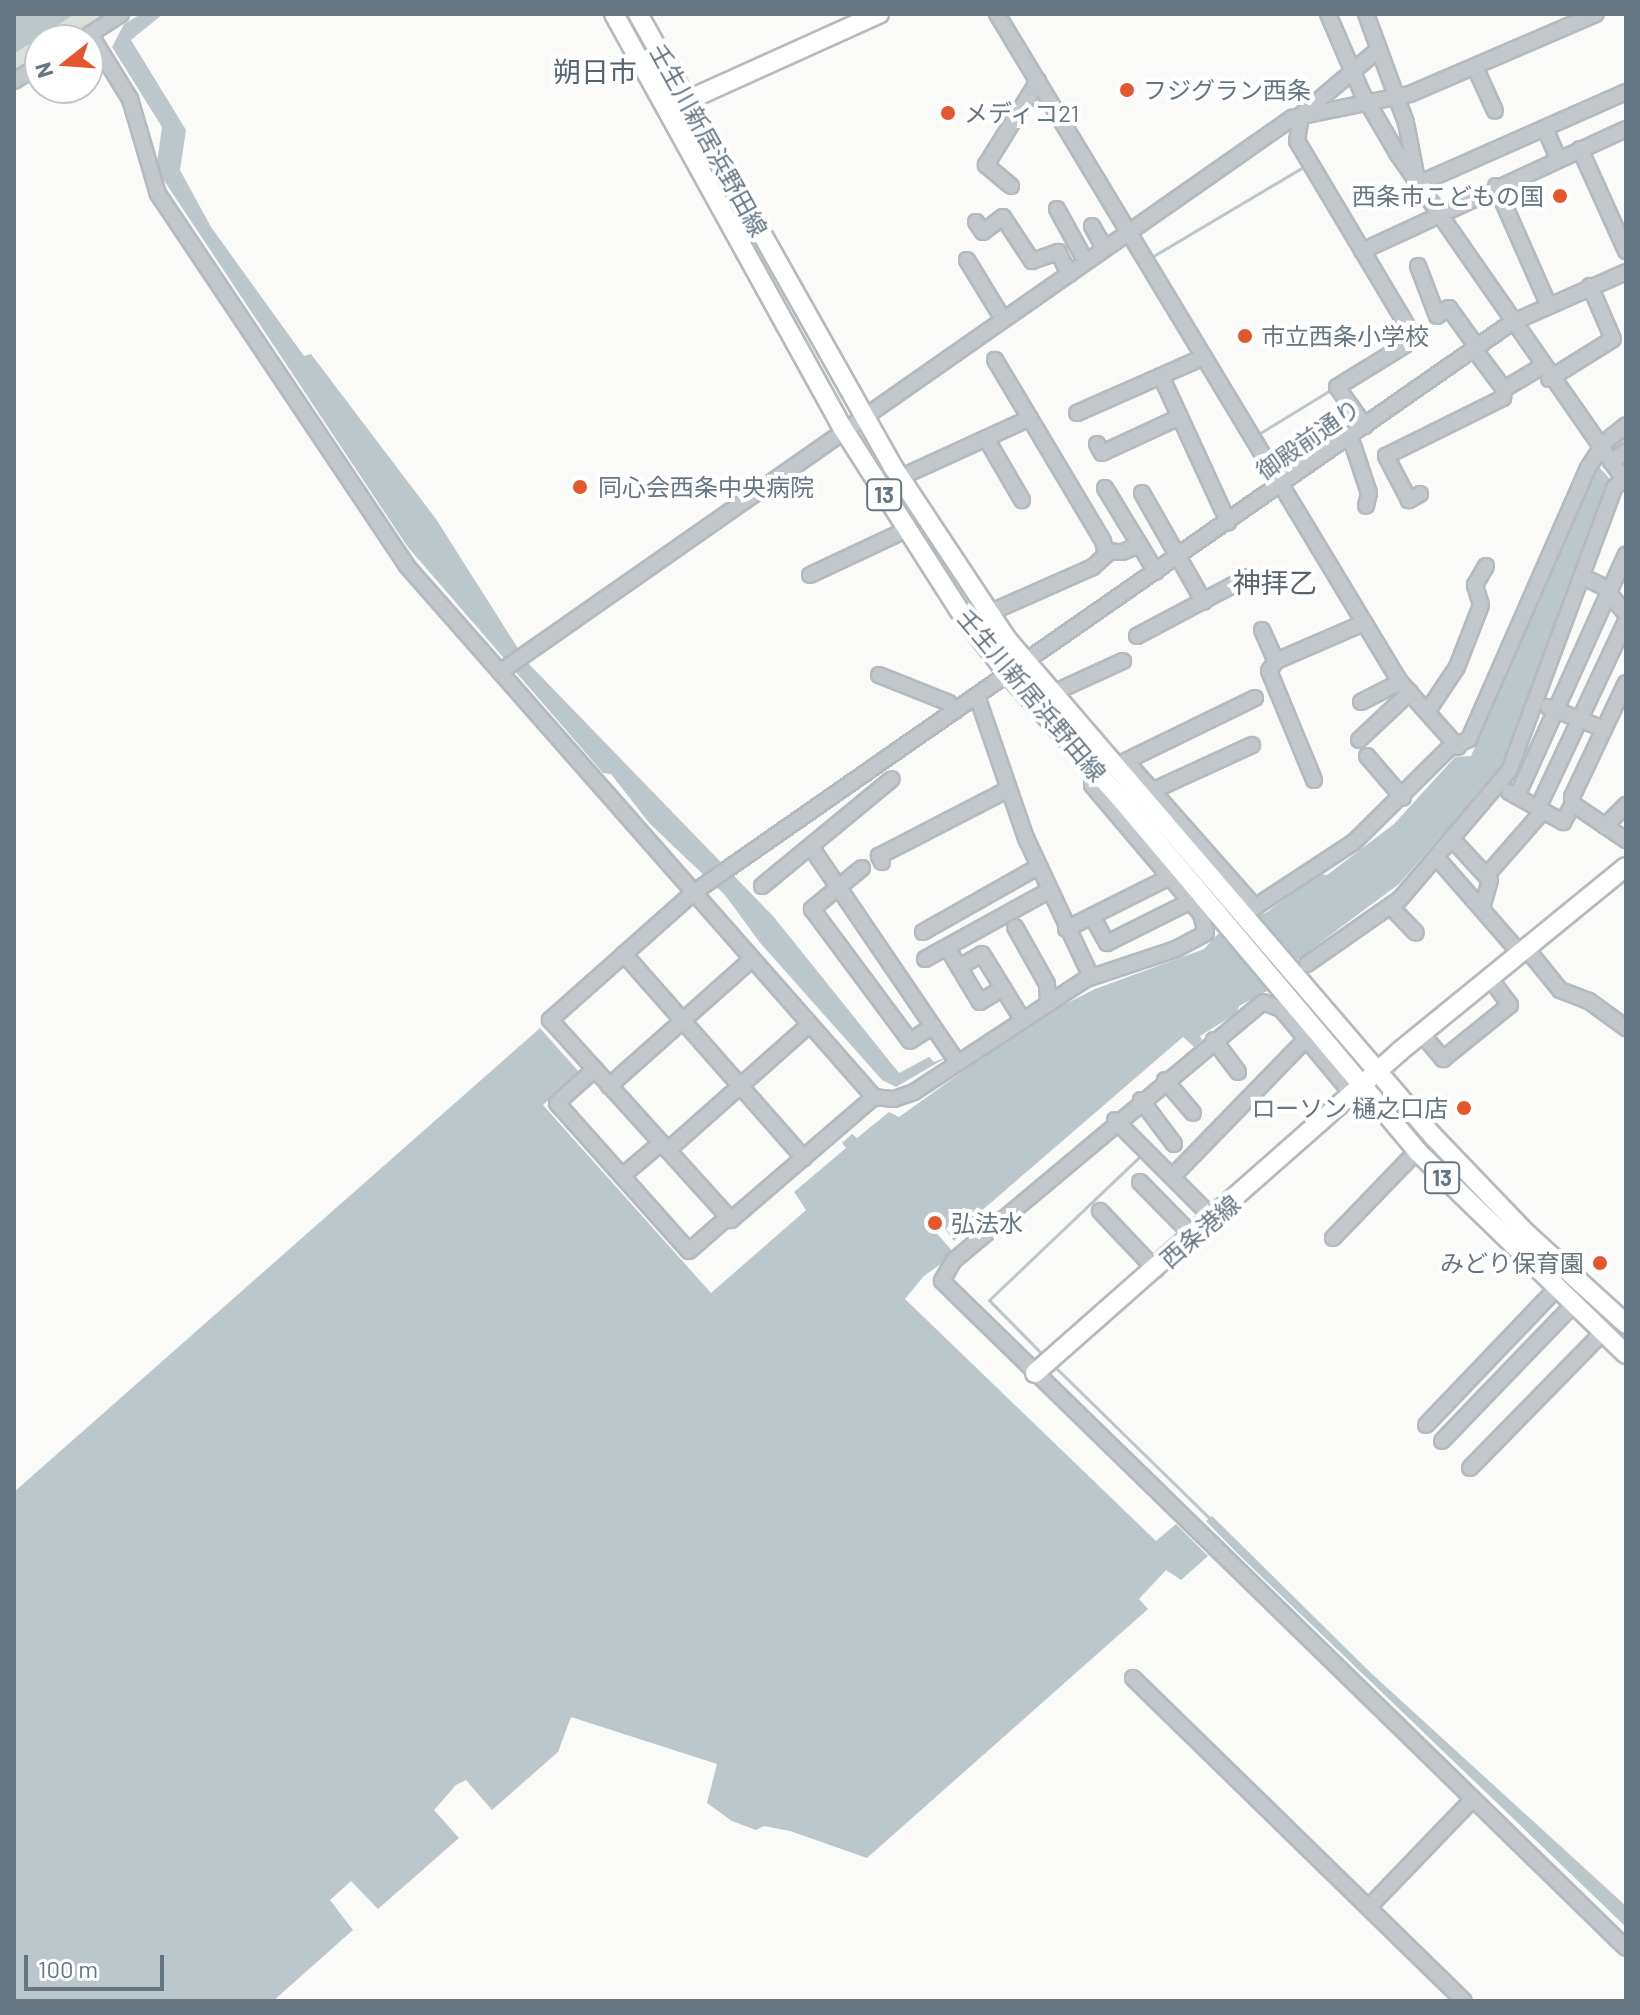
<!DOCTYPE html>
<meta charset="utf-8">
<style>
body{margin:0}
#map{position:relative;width:1640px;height:2015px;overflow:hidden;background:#fafaf8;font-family:Barlow,"Noto Sans JP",sans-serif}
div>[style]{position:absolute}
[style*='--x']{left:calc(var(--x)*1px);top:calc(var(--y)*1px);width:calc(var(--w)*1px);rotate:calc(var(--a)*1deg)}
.green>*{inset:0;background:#dadfd7}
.water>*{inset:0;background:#bbc7cb}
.stream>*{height:3px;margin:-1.5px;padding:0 1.5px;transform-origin:1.5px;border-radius:1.5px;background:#bbc7cb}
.roads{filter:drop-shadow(2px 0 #b5babe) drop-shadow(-2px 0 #b5babe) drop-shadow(0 2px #b5babe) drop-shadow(0 -2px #b5babe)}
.minor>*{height:14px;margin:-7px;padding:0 7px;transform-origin:7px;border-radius:7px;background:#c3c8cc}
.major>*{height:18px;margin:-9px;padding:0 9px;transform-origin:9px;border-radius:9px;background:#fff}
.dots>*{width:22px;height:22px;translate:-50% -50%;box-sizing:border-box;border:4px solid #fff;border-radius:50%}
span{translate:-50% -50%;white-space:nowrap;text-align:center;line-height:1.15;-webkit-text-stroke:8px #fff;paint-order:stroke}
.shield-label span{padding:2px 6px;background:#fff;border:2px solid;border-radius:6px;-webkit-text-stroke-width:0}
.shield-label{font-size:22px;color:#657683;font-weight:700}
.poi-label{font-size:24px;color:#657683}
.left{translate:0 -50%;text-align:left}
.right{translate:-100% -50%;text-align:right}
.street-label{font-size:24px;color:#657683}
.quarter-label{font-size:28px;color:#57646e}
.frame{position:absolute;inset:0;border:16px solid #657683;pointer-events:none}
.north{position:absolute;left:24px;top:24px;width:80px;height:80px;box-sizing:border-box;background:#fff;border:2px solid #c1c8cd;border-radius:50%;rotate:253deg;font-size:22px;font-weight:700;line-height:32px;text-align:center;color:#657683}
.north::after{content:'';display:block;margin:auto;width:28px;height:36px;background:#e4572e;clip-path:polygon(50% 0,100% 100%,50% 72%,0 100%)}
.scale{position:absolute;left:24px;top:1955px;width:140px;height:36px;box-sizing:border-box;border:4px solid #657683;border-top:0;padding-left:10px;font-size:24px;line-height:28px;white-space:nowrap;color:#657683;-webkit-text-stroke:6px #fff;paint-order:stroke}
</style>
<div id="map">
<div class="green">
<i style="clip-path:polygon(75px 14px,112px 14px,71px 40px,40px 40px,40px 60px,14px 78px,14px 54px)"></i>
</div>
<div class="water">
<i style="clip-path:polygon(14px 14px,75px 14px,14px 54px)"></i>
<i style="clip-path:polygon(141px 14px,163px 14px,131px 40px,186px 130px,180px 170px,211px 227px,304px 356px,311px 354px,436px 519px,526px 661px,773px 916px,899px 1073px,929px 1057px,934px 1062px,949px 1056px,896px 1087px,882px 1080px,761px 944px,725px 895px,650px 824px,611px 774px,603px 773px,407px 546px,163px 179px,157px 163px,162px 127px,112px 47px,124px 24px)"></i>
<i style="clip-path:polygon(1597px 465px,1611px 480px,1506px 766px,1457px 824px,1448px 828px,1399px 884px,1298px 959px,1267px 991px,1239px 1006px,1237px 1013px,1200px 1036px,1202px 1040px,1194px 1047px,1183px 1037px,979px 1213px,954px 1241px,936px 1216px,924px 1219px,955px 1254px,924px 1276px,905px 1299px,1156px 1541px,1176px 1524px,1208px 1556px,1181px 1580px,1166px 1570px,1139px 1599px,1148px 1609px,867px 1858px,790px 1831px,764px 1826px,756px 1830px,732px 1821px,707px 1803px,717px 1764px,571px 1717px,558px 1752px,492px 1810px,466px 1780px,456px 1785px,434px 1810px,459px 1838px,378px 1909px,351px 1881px,330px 1900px,353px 1930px,273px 2001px,14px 2001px,14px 1492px,540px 1028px,579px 1072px,543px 1105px,711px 1293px,806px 1210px,794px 1192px,846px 1148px,842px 1143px,852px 1134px,857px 1138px,889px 1112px,899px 1117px,1036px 1019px,1095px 989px,1204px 949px,1218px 934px,1267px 912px,1319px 874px,1327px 875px,1394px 824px,1455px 757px,1471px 756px)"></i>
<i style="clip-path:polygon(1212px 1516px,1372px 1674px,1626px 1906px,1626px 1927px,1238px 1554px,1206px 1521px)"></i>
</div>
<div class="stream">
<i style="--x:1150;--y:258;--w:178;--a:-30.7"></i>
<i style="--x:1257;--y:435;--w:88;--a:-31.5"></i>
<i style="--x:1612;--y:447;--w:17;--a:-36"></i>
<i style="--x:1044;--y:1356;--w:78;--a:-134.5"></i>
<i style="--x:989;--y:1300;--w:209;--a:-43.6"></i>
<i style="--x:1053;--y:1365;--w:220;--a:44.4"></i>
</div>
<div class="roads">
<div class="minor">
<i style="--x:997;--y:14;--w:780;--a:58.9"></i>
<i style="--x:1400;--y:682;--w:87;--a:48.3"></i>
<i style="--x:1328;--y:14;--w:86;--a:66.7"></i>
<i style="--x:1362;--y:93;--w:69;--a:59.7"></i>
<i style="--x:1397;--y:153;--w:402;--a:55.2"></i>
<i style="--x:1366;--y:14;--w:116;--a:69.8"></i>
<i style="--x:1406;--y:123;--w:62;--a:78.9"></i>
<i style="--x:1418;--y:184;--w:227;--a:-23.9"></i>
<i style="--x:90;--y:34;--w:76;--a:58.4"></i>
<i style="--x:130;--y:99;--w:99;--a:73.6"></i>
<i style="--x:158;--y:194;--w:446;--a:56.2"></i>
<i style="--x:406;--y:565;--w:709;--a:48.66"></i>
<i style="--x:874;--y:1097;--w:20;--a:6"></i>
<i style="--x:894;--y:1099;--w:21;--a:-19"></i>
<i style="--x:914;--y:1092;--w:206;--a:-33.3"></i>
<i style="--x:1086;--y:979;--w:95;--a:-18.4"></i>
<i style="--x:1176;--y:949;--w:34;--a:-28"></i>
<i style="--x:1206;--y:933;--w:20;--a:-105"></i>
<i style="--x:1201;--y:914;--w:169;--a:-130.2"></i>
<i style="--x:1092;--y:785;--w:22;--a:-69"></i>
<i style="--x:81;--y:40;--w:48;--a:-33"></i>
<i style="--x:1475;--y:67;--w:48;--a:65.6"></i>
<i style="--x:14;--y:81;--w:31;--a:-32"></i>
<i style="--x:1545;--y:128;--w:34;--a:67"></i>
<i style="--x:1580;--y:149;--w:112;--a:65.7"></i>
<i style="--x:1011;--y:186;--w:33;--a:-140"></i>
<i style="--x:986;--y:165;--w:99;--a:-58.2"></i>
<i style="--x:1496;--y:186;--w:129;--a:66.2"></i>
<i style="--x:1057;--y:209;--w:60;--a:61.3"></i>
<i style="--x:976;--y:222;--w:12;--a:55"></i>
<i style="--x:983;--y:232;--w:25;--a:-37"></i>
<i style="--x:1003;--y:217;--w:53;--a:56.6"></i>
<i style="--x:1032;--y:261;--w:28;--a:-19"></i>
<i style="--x:1058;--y:252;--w:25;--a:63"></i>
<i style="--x:1092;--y:226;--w:26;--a:61"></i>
<i style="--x:1362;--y:251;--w:291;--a:-24.8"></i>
<i style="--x:967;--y:260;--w:69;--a:58.6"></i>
<i style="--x:1418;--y:266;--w:53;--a:69.2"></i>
<i style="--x:1437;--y:316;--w:14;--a:-34"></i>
<i style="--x:1449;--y:308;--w:48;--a:54.3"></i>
<i style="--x:1204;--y:357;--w:47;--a:156.2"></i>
<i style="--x:1161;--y:376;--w:161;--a:65.3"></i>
<i style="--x:1549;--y:379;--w:75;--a:-32"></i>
<i style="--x:1613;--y:339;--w:58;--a:-113.5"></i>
<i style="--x:1504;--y:389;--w:43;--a:-30.7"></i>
<i style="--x:1077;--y:413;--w:92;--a:-23.8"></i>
<i style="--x:1365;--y:426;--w:48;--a:-125.7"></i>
<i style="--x:1337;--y:387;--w:92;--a:-31.6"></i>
<i style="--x:1415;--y:339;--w:230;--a:-120.8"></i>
<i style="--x:1297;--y:141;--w:26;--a:-81"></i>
<i style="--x:1301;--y:115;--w:102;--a:-40.2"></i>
<i style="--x:1350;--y:436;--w:60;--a:71.6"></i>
<i style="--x:1369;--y:493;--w:13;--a:103"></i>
<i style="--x:986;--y:438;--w:72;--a:59.9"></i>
<i style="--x:1097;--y:444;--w:10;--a:61"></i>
<i style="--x:1102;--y:453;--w:86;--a:-24.8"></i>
<i style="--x:1611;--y:462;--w:19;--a:-36"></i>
<i style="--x:899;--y:478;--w:144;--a:-24.6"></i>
<i style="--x:1105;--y:488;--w:98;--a:58.7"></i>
<i style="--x:1142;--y:493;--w:125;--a:60.4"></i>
<i style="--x:1420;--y:494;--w:13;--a:151"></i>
<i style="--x:1409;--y:500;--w:50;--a:-117.6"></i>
<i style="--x:1386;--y:456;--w:131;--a:-26.4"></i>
<i style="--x:1503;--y:398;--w:9;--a:-84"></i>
<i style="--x:1504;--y:389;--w:50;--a:-126.9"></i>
<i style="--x:1106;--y:551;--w:16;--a:4"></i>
<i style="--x:1122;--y:552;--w:19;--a:-21"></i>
<i style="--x:810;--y:575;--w:106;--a:-25.1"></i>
<i style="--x:1582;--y:576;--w:25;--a:27"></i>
<i style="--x:1604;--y:587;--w:35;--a:51"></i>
<i style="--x:989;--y:613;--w:114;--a:-23.9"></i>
<i style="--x:1093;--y:567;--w:18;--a:-43"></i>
<i style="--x:1106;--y:555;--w:14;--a:-102"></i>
<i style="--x:1103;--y:541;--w:211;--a:-120.8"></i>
<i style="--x:1262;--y:630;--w:34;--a:66"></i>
<i style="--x:1137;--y:636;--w:126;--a:-28"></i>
<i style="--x:500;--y:672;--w:967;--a:-34.97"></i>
<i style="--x:1292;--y:118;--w:120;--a:-11.5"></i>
<i style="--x:1410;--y:94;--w:202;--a:-23.3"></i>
<i style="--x:879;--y:675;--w:75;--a:21.8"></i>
<i style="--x:949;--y:703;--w:10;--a:53"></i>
<i style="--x:1053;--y:693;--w:77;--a:-24.6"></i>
<i style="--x:977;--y:696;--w:150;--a:71"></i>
<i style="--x:1026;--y:838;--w:153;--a:64.9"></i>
<i style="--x:1255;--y:698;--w:144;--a:154"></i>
<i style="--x:1126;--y:761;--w:195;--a:48.5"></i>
<i style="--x:1255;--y:907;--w:118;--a:-33.3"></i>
<i style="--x:1354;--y:842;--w:132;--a:-44.7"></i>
<i style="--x:1448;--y:749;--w:23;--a:-25"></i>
<i style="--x:1469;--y:739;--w:296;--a:-66.3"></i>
<i style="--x:1588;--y:468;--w:30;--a:-57"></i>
<i style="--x:1604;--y:443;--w:28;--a:-39"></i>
<i style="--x:1361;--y:702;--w:44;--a:-27.1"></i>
<i style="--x:1548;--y:707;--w:60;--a:21.4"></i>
<i style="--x:1427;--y:712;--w:54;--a:-56.3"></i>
<i style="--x:1457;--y:667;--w:66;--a:-68.8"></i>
<i style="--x:1481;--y:605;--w:21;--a:-107"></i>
<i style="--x:1475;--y:585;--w:22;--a:-60"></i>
<i style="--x:1359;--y:740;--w:70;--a:-43.3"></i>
<i style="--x:1367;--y:756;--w:55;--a:49.4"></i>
<i style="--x:1314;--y:780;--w:118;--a:-112.4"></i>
<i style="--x:1269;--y:671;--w:12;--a:-55"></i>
<i style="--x:1276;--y:661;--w:96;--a:-23.4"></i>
<i style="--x:1152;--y:791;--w:110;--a:-24.7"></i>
<i style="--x:1509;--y:792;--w:62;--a:29.1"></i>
<i style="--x:1563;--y:822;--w:21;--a:-61"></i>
<i style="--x:1573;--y:804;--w:64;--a:34.2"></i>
<i style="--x:1517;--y:796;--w:265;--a:-65.7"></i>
<i style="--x:1573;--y:804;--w:7;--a:-98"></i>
<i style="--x:1572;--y:797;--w:126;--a:-64.7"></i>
<i style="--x:1538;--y:808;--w:207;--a:-64.8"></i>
<i style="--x:1605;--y:826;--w:30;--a:-45"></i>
<i style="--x:1453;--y:840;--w:54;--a:47.2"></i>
<i style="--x:1490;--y:880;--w:29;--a:106"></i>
<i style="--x:811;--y:847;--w:261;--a:55.8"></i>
<i style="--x:1437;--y:858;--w:126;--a:48.9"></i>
<i style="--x:882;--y:862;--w:7;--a:-117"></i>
<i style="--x:879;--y:856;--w:144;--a:-27.3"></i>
<i style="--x:862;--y:868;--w:65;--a:140.6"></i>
<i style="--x:812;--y:909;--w:164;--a:53.4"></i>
<i style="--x:910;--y:1041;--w:27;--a:-33"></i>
<i style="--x:1486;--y:876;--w:86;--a:-48.8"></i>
<i style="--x:762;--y:886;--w:168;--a:-39.5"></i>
<i style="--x:1390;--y:906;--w:37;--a:46"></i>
<i style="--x:1092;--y:916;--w:31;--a:61"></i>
<i style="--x:1107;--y:943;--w:94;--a:-26.6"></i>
<i style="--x:1015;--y:927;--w:65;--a:60.7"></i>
<i style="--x:1047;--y:984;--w:18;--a:87"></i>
<i style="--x:1066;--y:929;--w:116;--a:-26.6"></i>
<i style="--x:923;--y:932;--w:132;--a:-29.5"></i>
<i style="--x:1526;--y:948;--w:54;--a:51"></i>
<i style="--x:1560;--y:990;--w:31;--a:21"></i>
<i style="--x:1589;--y:1001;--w:46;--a:36.1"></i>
<i style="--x:624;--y:954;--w:272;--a:48.6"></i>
<i style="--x:951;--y:954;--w:56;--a:58.9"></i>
<i style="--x:980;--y:1002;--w:27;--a:-31"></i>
<i style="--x:925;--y:959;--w:141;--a:-28.9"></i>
<i style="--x:1307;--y:964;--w:113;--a:-35"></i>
<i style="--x:1400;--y:899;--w:168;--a:-49.6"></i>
<i style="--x:1509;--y:771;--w:302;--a:-69.6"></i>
<i style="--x:1614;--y:488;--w:13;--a:-45"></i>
<i style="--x:959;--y:967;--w:26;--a:-29"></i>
<i style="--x:982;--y:954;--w:76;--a:58.4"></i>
<i style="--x:1422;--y:1034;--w:33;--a:50"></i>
<i style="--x:1443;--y:1059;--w:86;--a:-38.9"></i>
<i style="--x:1510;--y:1005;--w:34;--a:-127"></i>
<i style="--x:1214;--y:1040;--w:40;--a:53"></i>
<i style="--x:595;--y:1069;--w:51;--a:138.2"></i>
<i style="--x:557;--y:1103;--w:198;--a:48.3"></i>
<i style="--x:689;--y:1251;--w:52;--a:-41.1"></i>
<i style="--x:1165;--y:1080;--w:43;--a:49.7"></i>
<i style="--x:609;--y:1086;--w:190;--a:-41.6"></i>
<i style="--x:1353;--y:1095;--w:112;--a:-129.9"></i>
<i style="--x:1281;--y:1009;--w:19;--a:-159"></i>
<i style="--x:1263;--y:1002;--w:403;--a:140.1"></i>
<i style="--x:954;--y:1260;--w:24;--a:120"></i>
<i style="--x:942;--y:1281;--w:955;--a:44.28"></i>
<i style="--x:874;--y:1097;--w:189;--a:139.3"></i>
<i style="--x:731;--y:1220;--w:270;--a:-132.1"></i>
<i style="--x:550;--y:1020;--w:191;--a:-41.6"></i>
<i style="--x:693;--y:893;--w:997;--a:-34.87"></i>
<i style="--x:1511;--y:323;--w:126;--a:-23.9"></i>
<i style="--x:1141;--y:1100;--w:55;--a:53.1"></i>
<i style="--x:1115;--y:1120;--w:141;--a:45"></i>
<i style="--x:668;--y:1150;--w:188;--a:-41.6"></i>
<i style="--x:622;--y:1176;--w:51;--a:-40.2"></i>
<i style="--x:1172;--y:1177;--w:194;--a:-45.8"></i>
<i style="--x:1140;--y:1182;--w:77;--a:45.5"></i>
<i style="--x:1100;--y:1211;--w:81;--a:46.5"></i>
<i style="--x:1333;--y:1238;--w:121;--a:-46"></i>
<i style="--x:1426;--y:1425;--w:188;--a:-46.3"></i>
<i style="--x:1442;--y:1441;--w:189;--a:-46.1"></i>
<i style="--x:1470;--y:1468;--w:190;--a:-45.6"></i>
<i style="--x:1133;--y:1678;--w:462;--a:44.3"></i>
<i style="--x:1370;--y:1906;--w:147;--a:-46.1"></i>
</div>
<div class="major">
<i style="--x:614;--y:14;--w:475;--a:61.1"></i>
<i style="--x:844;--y:430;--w:214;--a:57.4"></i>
<i style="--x:959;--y:610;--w:81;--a:52.6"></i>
<i style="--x:1008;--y:674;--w:169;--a:47.9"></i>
<i style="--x:1121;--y:799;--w:460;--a:49.9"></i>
<i style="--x:1417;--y:1151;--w:291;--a:44.2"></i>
<i style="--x:638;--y:14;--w:520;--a:60.62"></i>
<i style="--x:893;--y:467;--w:205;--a:56.5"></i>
<i style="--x:1006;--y:638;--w:656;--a:49.39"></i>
<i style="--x:1433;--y:1136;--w:134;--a:46.2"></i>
<i style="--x:1526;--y:1233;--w:135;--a:42.3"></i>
<i style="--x:677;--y:105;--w:222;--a:-24.3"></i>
<i style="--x:1035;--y:1373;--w:487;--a:-41.4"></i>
<i style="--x:1400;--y:1051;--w:291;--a:-39.2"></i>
</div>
</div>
<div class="dots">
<i style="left:1127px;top:90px;background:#e4572e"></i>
<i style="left:948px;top:113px;background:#e4572e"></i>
<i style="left:1560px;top:196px;background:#e4572e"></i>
<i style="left:1245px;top:336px;background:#e4572e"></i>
<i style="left:580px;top:487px;background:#e4572e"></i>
<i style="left:1464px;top:1108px;background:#e4572e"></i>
<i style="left:935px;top:1223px;background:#e4572e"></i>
<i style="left:1600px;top:1263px;background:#e4572e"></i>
</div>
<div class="shield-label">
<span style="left:884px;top:495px">13</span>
<span style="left:1442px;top:1178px">13</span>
</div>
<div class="poi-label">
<span class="left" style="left:1143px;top:90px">フジグラン西条</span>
<span class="left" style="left:964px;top:113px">メディコ21</span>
<span class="right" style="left:1544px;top:196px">西条市こどもの国</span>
<span class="left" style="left:1261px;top:336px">市立西条小学校</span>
<span class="left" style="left:598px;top:487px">同心会西条中央病院</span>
<span class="right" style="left:1448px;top:1108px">ローソン 樋之口店</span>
<span class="left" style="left:951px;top:1223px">弘法水</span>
<span class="right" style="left:1584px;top:1263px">みどり保育園</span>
</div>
<div class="street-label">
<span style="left:709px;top:140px;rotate:61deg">壬生川新居浜野田線</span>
<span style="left:1308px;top:439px;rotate:-35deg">御殿前通り</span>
<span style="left:1032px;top:695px;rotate:50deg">壬生川新居浜野田線</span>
<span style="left:1200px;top:1231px;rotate:-41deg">西条港線</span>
</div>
<div class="quarter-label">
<span style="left:595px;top:71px">朔日市</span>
<span style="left:1275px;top:582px">神拝乙</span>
</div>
<div class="frame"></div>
<div class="north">N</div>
<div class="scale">100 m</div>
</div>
